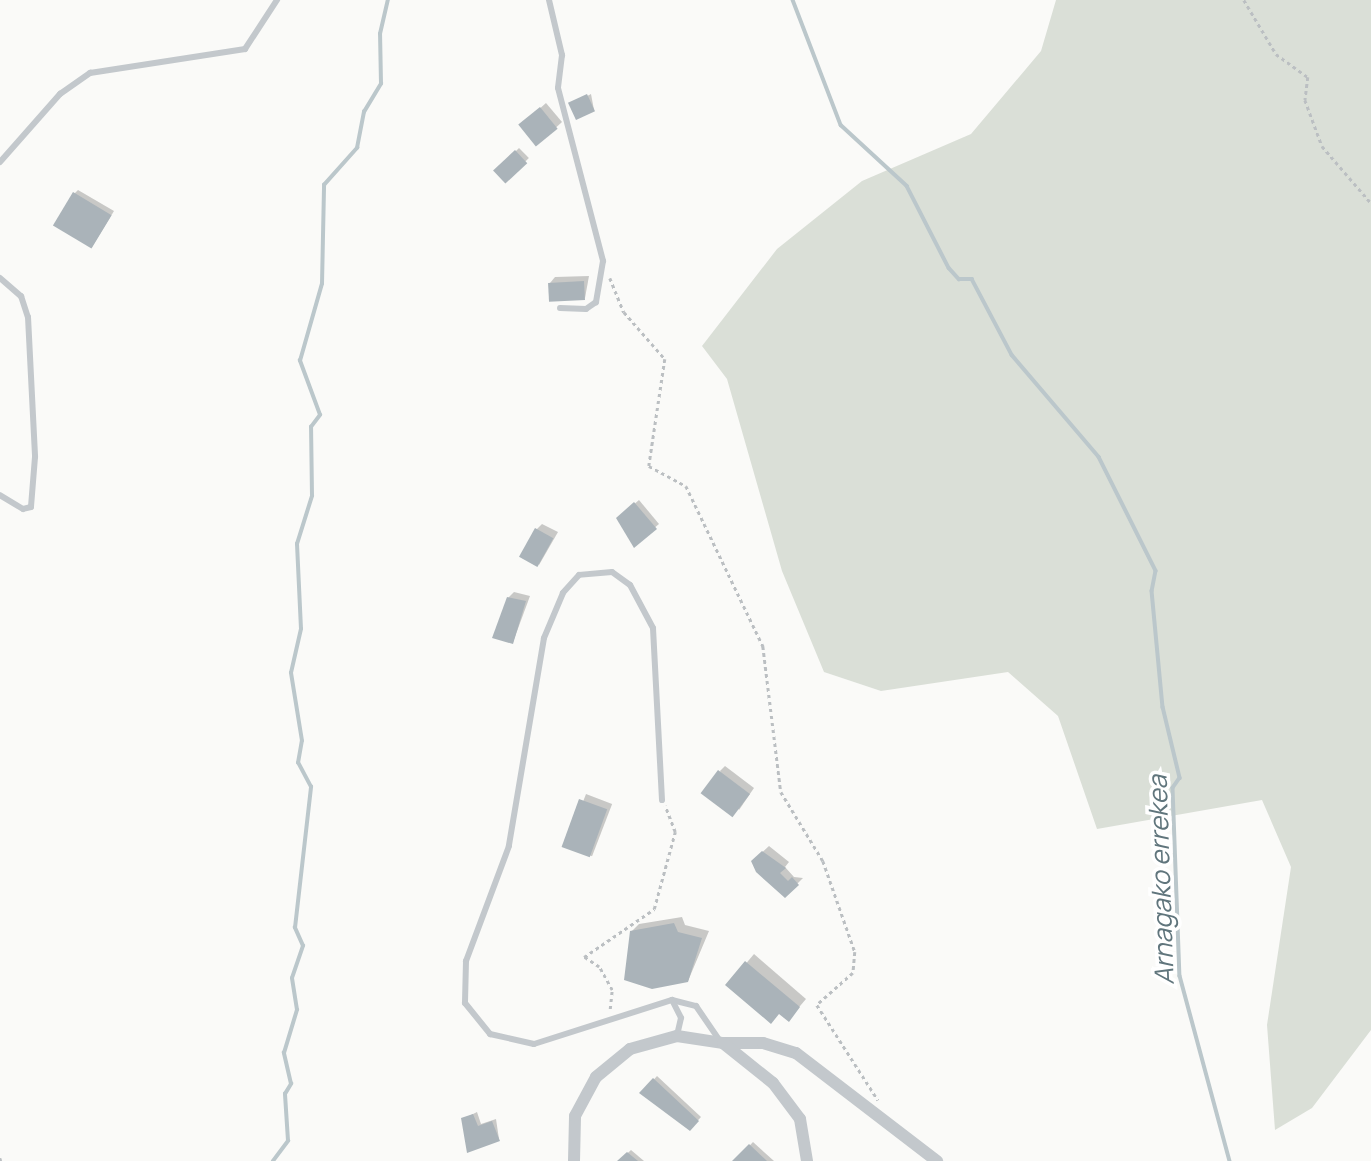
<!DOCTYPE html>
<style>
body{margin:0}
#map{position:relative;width:1371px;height:1161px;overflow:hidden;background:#fafaf8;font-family:Manrope,sans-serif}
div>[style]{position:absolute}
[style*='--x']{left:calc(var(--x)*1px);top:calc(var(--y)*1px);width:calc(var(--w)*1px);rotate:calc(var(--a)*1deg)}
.green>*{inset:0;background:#dadfd7}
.shadow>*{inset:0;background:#0003;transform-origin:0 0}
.stream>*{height:3.5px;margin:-1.75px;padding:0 1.75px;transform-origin:1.75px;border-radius:1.75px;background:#bbc7cb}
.building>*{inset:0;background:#aab3b9;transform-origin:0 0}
.path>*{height:2.5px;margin-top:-1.25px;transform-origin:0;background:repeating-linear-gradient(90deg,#bbbfc2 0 3.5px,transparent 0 7px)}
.lane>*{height:6px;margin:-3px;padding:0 3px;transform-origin:3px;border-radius:3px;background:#c3c8cc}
.street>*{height:12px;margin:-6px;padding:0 6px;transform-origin:6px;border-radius:6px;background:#c3c8cc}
span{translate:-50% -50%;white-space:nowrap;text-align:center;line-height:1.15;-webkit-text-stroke:7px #fff;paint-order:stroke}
.water-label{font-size:26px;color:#60757c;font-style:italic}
</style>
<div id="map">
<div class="green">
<i style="clip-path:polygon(1056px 0,1371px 0,1371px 1030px,1312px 1108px,1275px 1130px,1267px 1025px,1291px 867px,1262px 800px,1097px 829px,1058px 716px,1008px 672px,881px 691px,824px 672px,782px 571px,727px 379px,702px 346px,777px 249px,862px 181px,971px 134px,1041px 51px)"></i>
</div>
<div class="shadow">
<i style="clip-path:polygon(591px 94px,594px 110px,572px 104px)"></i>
<i style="clip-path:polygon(546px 103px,562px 122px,538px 144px,527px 120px)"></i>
<i style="left:519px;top:148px;width:14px;height:33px;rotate:45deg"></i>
<i style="clip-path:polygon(78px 190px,114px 211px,92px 247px,74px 194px)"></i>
<i style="clip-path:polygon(589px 276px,585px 298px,550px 283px,555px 277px)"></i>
<i style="clip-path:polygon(639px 500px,659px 524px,634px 545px,618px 518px)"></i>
<i style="clip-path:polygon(542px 524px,558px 532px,539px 565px,537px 529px)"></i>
<i style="clip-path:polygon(514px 592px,530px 596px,513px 642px,508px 598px)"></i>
<i style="clip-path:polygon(725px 766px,754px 788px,739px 810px,720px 771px)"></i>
<i style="left:586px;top:794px;width:28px;height:56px;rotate:21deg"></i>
<i style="clip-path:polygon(769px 846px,789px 862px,785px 867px,794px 877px,803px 878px,785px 896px,753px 861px)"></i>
<i style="clip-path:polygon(682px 917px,685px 925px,709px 931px,688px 981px,631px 932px,639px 924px)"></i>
<i style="clip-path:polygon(754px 954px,806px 999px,789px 1019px,728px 985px)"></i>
<i style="clip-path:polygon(657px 1076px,701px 1117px,690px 1129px,642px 1093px)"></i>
<i style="clip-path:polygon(477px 1112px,481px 1124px,496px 1119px,499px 1139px,463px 1119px)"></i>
<i style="clip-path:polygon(753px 1142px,774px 1161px,735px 1161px)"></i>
<i style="clip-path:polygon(631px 1150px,644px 1161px,619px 1161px)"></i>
</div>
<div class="stream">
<i style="--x:793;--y:0;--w:134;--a:69"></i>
<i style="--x:841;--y:125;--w:90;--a:42.7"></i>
<i style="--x:907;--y:186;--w:92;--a:62.9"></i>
<i style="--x:949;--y:268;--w:15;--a:48"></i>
<i style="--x:959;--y:279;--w:13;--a:0"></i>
<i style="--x:972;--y:279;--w:86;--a:62.2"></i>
<i style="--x:1012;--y:355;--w:134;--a:49.5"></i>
<i style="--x:1099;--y:457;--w:127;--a:63.4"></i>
<i style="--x:1156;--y:571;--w:20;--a:101"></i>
<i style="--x:1152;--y:591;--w:117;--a:84.6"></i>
<i style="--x:1163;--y:707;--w:73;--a:76.5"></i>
<i style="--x:1180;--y:778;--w:12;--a:125"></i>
<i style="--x:1173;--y:788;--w:188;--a:87.9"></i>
<i style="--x:1180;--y:976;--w:192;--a:74.9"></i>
<i style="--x:273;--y:1161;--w:25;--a:-53"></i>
<i style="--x:288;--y:1141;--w:47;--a:-93.7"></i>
<i style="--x:285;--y:1094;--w:12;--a:-59"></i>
<i style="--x:291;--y:1084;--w:32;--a:-103"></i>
<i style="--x:284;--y:1053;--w:45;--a:-73.2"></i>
<i style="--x:297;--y:1010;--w:32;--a:-99"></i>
<i style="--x:292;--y:978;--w:34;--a:-71"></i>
<i style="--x:303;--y:946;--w:20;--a:-114"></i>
<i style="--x:295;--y:928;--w:142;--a:-83.5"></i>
<i style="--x:311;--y:787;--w:27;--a:-118"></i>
<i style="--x:298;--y:763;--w:22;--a:-80"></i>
<i style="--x:302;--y:741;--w:69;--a:-99.2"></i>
<i style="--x:291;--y:673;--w:45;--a:-77.2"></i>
<i style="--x:301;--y:629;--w:85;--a:-92.7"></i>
<i style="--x:297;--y:544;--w:50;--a:-72.6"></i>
<i style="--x:312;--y:496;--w:69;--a:-90.8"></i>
<i style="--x:311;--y:427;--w:15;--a:-53"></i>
<i style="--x:320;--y:415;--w:58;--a:-110.3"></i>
<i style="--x:300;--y:361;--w:80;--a:-74.1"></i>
<i style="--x:322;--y:284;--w:99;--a:-88.8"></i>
<i style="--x:324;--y:185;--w:50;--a:-48.3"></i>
<i style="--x:357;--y:148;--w:37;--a:-79"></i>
<i style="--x:364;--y:112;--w:33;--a:-59"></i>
<i style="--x:381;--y:84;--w:50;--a:-91.1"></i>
<i style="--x:380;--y:34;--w:35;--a:-77"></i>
</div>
<div class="building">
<i style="left:587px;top:94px;width:19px;height:21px;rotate:65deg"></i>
<i style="left:540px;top:107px;width:28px;height:28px;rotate:51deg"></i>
<i style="left:515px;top:150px;width:18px;height:30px;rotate:47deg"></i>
<i style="left:73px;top:192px;width:45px;height:39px;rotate:31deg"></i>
<i style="left:584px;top:281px;width:19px;height:36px;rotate:87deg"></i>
<i style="clip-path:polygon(634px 502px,657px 529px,634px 548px,616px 518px)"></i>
<i style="left:535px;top:528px;width:21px;height:33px;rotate:29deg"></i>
<i style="clip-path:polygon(507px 597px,526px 601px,513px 644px,492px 638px)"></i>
<i style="left:718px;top:770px;width:40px;height:29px;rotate:37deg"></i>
<i style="left:579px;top:799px;width:30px;height:51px;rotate:20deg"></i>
<i style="clip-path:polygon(762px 851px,786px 868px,780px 873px,788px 881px,792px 877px,799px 885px,785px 898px,756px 872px,751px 861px)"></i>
<i style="clip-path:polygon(674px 923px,678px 932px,702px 938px,688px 982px,652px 989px,624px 980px,630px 931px)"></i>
<i style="clip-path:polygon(745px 961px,800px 1007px,789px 1022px,779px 1014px,771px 1024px,725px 985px)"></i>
<i style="clip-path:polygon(653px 1078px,699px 1121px,690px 1131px,639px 1093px)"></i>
<i style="clip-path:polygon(473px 1114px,478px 1126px,492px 1121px,500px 1141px,467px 1153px,461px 1118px)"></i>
<i style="clip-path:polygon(749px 1144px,767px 1161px,732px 1161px)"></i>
<i style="clip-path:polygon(627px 1152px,638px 1161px,617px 1161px)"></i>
</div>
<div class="path">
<i style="--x:1244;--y:0;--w:63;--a:59.3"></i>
<i style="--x:1276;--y:54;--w:39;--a:36"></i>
<i style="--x:1308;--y:77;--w:23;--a:97"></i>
<i style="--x:1305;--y:100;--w:49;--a:69.7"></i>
<i style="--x:1322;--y:146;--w:75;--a:49.3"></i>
<i style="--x:610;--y:278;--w:37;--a:68"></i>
<i style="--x:624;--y:312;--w:62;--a:48.9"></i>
<i style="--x:665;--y:359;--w:108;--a:98.5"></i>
<i style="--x:649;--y:466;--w:42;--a:28.4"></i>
<i style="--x:686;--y:486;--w:178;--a:64.3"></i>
<i style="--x:763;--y:646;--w:147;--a:83"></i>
<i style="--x:781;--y:792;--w:81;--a:58.7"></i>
<i style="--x:823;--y:861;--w:96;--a:70.6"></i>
<i style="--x:855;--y:952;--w:21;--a:95"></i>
<i style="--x:853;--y:973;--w:48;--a:138.4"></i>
<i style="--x:817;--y:1005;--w:113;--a:57.3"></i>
<i style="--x:610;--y:1009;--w:19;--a:-84"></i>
<i style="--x:612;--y:990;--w:26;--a:-119"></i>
<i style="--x:599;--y:967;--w:18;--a:-146"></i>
<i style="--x:584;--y:957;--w:85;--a:-34.4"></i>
<i style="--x:654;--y:909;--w:80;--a:-74.7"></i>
<i style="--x:675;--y:832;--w:28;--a:-111"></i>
<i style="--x:0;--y:1158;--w:3;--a:72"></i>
</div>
<div class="lane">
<i style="--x:549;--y:0;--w:57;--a:76.7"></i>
<i style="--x:562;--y:55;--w:33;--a:97"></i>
<i style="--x:558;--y:88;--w:179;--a:75.4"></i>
<i style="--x:603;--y:261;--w:42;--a:99.7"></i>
<i style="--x:596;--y:302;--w:12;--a:145"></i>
<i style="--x:586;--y:309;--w:26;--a:-178"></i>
<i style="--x:0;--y:162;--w:91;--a:-48.6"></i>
<i style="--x:60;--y:94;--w:37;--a:-35"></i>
<i style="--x:90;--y:73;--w:157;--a:-8.8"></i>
<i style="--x:245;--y:49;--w:59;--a:-56.9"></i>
<i style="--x:0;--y:278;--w:28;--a:41"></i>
<i style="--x:21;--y:296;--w:22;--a:72"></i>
<i style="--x:28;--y:317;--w:140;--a:87.1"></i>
<i style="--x:35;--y:457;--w:50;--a:94.6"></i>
<i style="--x:31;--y:507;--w:8;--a:166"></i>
<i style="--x:23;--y:509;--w:27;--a:-149"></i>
<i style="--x:662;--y:800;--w:172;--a:-93"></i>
<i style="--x:653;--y:628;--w:49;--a:-118.1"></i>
<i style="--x:630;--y:585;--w:22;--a:-144"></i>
<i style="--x:612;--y:572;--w:33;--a:175"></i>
<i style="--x:579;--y:575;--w:24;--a:132"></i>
<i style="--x:563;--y:593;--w:49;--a:112.9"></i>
<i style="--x:544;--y:638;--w:211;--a:99.6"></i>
<i style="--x:509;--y:846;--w:123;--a:110.5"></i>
<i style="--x:466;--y:961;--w:42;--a:91.4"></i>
<i style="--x:465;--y:1003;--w:40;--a:51"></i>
<i style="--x:490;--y:1034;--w:45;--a:12.8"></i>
<i style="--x:534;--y:1044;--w:145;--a:-17.7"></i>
<i style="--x:672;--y:1000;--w:25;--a:14"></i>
<i style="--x:696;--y:1006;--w:42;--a:55.6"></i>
<i style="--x:672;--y:1000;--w:20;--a:63"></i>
<i style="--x:681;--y:1018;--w:18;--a:103"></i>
</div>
<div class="street">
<i style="--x:724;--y:1043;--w:39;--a:0"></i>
<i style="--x:763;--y:1043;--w:34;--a:17"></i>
<i style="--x:796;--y:1053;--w:178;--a:37.5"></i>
<i style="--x:574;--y:1161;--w:45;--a:-88.7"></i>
<i style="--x:575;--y:1116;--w:44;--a:-61.7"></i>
<i style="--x:596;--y:1077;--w:44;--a:-39.5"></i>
<i style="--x:630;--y:1049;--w:49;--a:-15.5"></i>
<i style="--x:677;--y:1036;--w:47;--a:8.7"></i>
<i style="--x:723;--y:1043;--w:64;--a:38.7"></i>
<i style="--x:773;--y:1083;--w:45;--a:53.1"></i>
<i style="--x:800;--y:1119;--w:43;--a:80.5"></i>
</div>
<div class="water-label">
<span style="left:1161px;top:880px;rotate:-92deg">Arnagako errekea</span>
</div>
</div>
